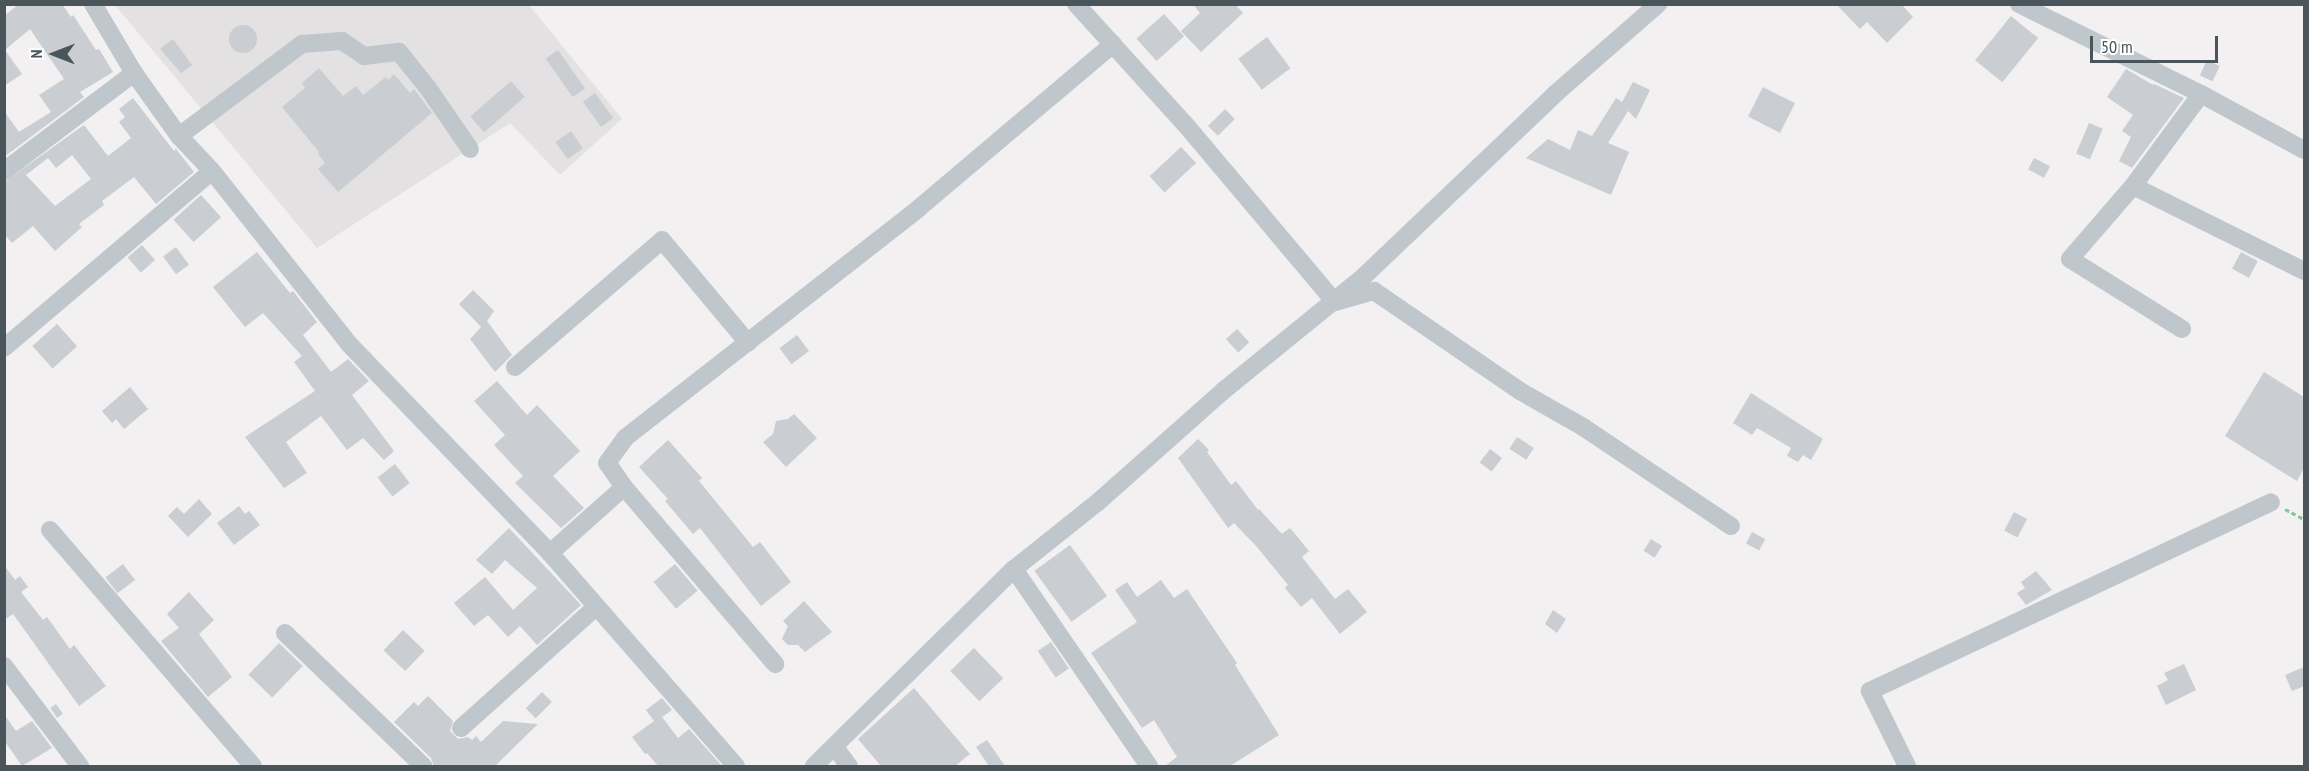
<!DOCTYPE html>
<style>
body{margin:0}
#map{position:relative;width:2309px;height:771px;overflow:hidden;background:#f2f0f0;font-family:"PT Sans Narrow",sans-serif}
div>[style]{position:absolute}
[style*='--x']{left:calc(var(--x)*1px);top:calc(var(--y)*1px);width:calc(var(--w)*1px);rotate:calc(var(--a)*1deg)}
.education>*{inset:0;background:#e3e1e1}
.building>*{inset:0;background:#cacdd1;transform-origin:0 0}
.round{border-radius:50%}
.path>*{height:3px;margin-top:-1.5px;transform-origin:0;background:repeating-linear-gradient(90deg,#7fc59e 0 4.5px,transparent 0 7.5px)}
.minor>*{height:18px;margin:-9px;padding:0 9px;transform-origin:9px;border-radius:9px;background:#bfc7cd}
span{translate:-50% -50%;white-space:nowrap;text-align:center;line-height:1.15;-webkit-text-stroke:6px #fff;paint-order:stroke}
.frame{position:absolute;inset:0;border:6px solid #49545b;pointer-events:none}
.north{position:absolute;left:24px;top:24px;width:60px;height:60px;-webkit-text-stroke:4px #fff;paint-order:stroke;rotate:270deg;font-size:16px;font-weight:700;line-height:24px;text-align:center;color:#49545b}
.north::after{content:'';display:block;margin:auto;width:21px;height:27px;background:#49545b;clip-path:polygon(50% 0,100% 100%,50% 72%,0 100%)}
.scale{position:absolute;left:2090px;top:36px;width:128px;height:27px;box-sizing:border-box;border:3px solid #49545b;border-top:0;padding-left:8px;font-size:18px;line-height:21px;white-space:nowrap;color:#49545b;-webkit-text-stroke:4px #fff;paint-order:stroke}
</style>
<div id="map">
<div class="education">
<i style="clip-path:polygon(115px 5px,529px 5px,622px 119px,560px 175px,510px 123px,317px 248px)"></i>
</div>
<div class="building">
<i style="clip-path:polygon(19px 4px,62px 4px,71px 17px,73px 15px,96px 50px,99px 49px,113px 72px,80px 92px,84px 97px,4px 157px,4px 111px,19px 132px,51px 112px,39px 95px,64px 79px,30px 29px,5px 50px,22px 74px,4px 86px,4px 16px)"></i>
<i style="clip-path:polygon(1193px 4px,1235px 4px,1243px 13px,1201px 52px,1181px 31px,1200px 13px)"></i>
<i style="clip-path:polygon(1836px 4px,1901px 4px,1913px 17px,1887px 43px,1867px 22px,1860px 29px)"></i>
<i style="left:1164px;top:14px;width:30px;height:37px;rotate:48deg"></i>
<i style="left:2011px;top:16px;width:35px;height:57px;rotate:39deg"></i>
<i class="round" style="left:229px;top:25px;width:28px;height:28px"></i>
<i style="left:1267px;top:37px;width:39px;height:36px;rotate:53deg"></i>
<i style="clip-path:polygon(173px 39px,192px 65px,181px 73px,160px 49px)"></i>
<i style="left:558px;top:50px;width:47px;height:15px;rotate:55deg"></i>
<i style="left:2207px;top:60px;width:14px;height:17px;rotate:25deg"></i>
<i style="clip-path:polygon(319px 68px,343px 96px,356px 86px,363px 95px,386px 77px,388px 80px,394px 74px,410px 93px,414px 89px,432px 113px,338px 192px,318px 169px,325px 163px,318px 154px,319px 152px,282px 107px,305px 88px,302px 83px)"></i>
<i style="clip-path:polygon(2126px 69px,2153px 85px,2154px 84px,2184px 98px,2132px 168px,2119px 161px,2131px 137px,2122px 131px,2133px 115px,2107px 97px)"></i>
<i style="left:511px;top:81px;width:21px;height:54px;rotate:49deg"></i>
<i style="clip-path:polygon(1633px 82px,1650px 90px,1636px 119px,1628px 111px,1608px 143px,1629px 152px,1611px 195px,1526px 158px,1548px 139px,1570px 150px,1578px 130px,1592px 136px,1616px 98px,1622px 102px)"></i>
<i style="left:1763px;top:87px;width:36px;height:33px;rotate:27deg"></i>
<i style="left:595px;top:93px;width:31px;height:15px;rotate:54deg"></i>
<i style="clip-path:polygon(evenodd,133px 98px,174px 151px,176px 149px,194px 172px,156px 204px,134px 177px,102px 201px,104px 205px,79px 224px,82px 227px,55px 251px,33px 226px,12px 243px,4px 234px,4px 182px,84px 125px,108px 156px,131px 138px,119px 122px,125px 117px,119px 109px,133px 98px,72px 155px,91px 179px,55px 206px,26px 175px,48px 158px,56px 168px,72px 155px)"></i>
<i style="left:1225px;top:109px;width:14px;height:24px;rotate:45deg"></i>
<i style="left:2089px;top:123px;width:15px;height:33px;rotate:23deg"></i>
<i style="left:571px;top:131px;width:21px;height:19px;rotate:55deg"></i>
<i style="left:1181px;top:147px;width:22px;height:43px;rotate:47deg"></i>
<i style="left:2034px;top:158px;width:18px;height:13px;rotate:27deg"></i>
<i style="left:201px;top:195px;width:30px;height:37px;rotate:48deg"></i>
<i style="left:142px;top:245px;width:20px;height:19px;rotate:49deg"></i>
<i style="left:176px;top:247px;width:22px;height:16px;rotate:54deg"></i>
<i style="clip-path:polygon(257px 252px,290px 293px,293px 291px,317px 322px,303px 335px,331px 372px,348px 359px,369px 381px,352px 395px,394px 451px,384px 460px,363px 438px,347px 450px,321px 416px,286px 442px,307px 473px,284px 488px,245px 437px,315px 391px,294px 362px,302px 356px,263px 313px,245px 327px,213px 287px)"></i>
<i style="left:2241px;top:252px;width:19px;height:19px;rotate:28deg"></i>
<i style="clip-path:polygon(473px 290px,494px 311px,487px 321px,512px 355px,495px 372px,470px 339px,481px 327px,459px 304px)"></i>
<i style="left:57px;top:324px;width:30px;height:33px;rotate:48deg"></i>
<i style="left:1237px;top:329px;width:18px;height:15px;rotate:47deg"></i>
<i style="left:797px;top:335px;width:20px;height:22px;rotate:53deg"></i>
<i style="clip-path:polygon(2264px 372px,2304px 397px,2304px 468px,2297px 481px,2225px 436px)"></i>
<i style="clip-path:polygon(497px 381px,527px 415px,537px 405px,580px 451px,553px 476px,584px 508px,561px 528px,515px 483px,523px 476px,494px 445px,505px 435px,474px 401px)"></i>
<i style="clip-path:polygon(130px 387px,148px 409px,124px 429px,116px 419px,112px 423px,102px 411px)"></i>
<i style="clip-path:polygon(1751px 393px,1823px 439px,1811px 460px,1803px 455px,1798px 462px,1787px 456px,1791px 448px,1757px 428px,1752px 435px,1733px 423px)"></i>
<i style="clip-path:polygon(794px 414px,817px 438px,786px 467px,763px 442px,773px 434px,776px 421px,788px 419px)"></i>
<i style="left:1517px;top:437px;width:20px;height:14px;rotate:33deg"></i>
<i style="clip-path:polygon(1198px 439px,1209px 450px,1207px 452px,1231px 485px,1236px 481px,1258px 510px,1259px 509px,1282px 534px,1290px 528px,1309px 551px,1302px 557px,1335px 599px,1348px 589px,1367px 612px,1340px 634px,1312px 598px,1301px 607px,1285px 588px,1288px 585px,1257px 547px,1234px 523px,1228px 528px,1178px 458px)"></i>
<i style="clip-path:polygon(668px 440px,702px 478px,699px 481px,753px 547px,760px 542px,791px 582px,761px 606px,700px 528px,693px 534px,665px 501px,668px 499px,639px 467px)"></i>
<i style="left:1490px;top:449px;width:15px;height:17px;rotate:37deg"></i>
<i style="left:395px;top:464px;width:24px;height:22px;rotate:52deg"></i>
<i style="clip-path:polygon(199px 499px,212px 514px,188px 537px,168px 516px,177px 507px,184px 514px)"></i>
<i style="clip-path:polygon(239px 506px,245px 514px,249px 511px,260px 525px,234px 545px,217px 523px)"></i>
<i style="left:2014px;top:512px;width:15px;height:21px;rotate:28deg"></i>
<i style="clip-path:polygon(509px 528px,581px 605px,537px 645px,520px 626px,508px 637px,488px 615px,474px 626px,454px 603px,485px 577px,513px 610px,537px 588px,505px 560px,492px 574px,476px 560px)"></i>
<i style="left:1752px;top:532px;width:15px;height:13px;rotate:28deg"></i>
<i style="left:1651px;top:539px;width:13px;height:14px;rotate:32deg"></i>
<i style="left:1070px;top:545px;width:63px;height:44px;rotate:54deg"></i>
<i style="left:123px;top:564px;width:20px;height:22px;rotate:53deg"></i>
<i style="left:675px;top:564px;width:35px;height:28px;rotate:50deg"></i>
<i style="clip-path:polygon(4px 565px,15px 580px,20px 576px,28px 587px,21px 592px,43px 620px,47px 617px,70px 649px,74px 645px,106px 686px,79px 706px,13px 614px,4px 620px)"></i>
<i style="clip-path:polygon(2036px 571px,2052px 590px,2026px 605px,2017px 593px,2025px 588px,2021px 582px)"></i>
<i style="clip-path:polygon(1161px 580px,1174px 598px,1187px 589px,1237px 663px,1235px 665px,1279px 735px,1230px 766px,1165px 766px,1177px 757px,1154px 720px,1142px 728px,1091px 653px,1137px 622px,1115px 590px,1127px 582px,1137px 597px)"></i>
<i style="clip-path:polygon(189px 592px,214px 620px,199px 634px,232px 677px,208px 697px,161px 641px,179px 628px,167px 614px)"></i>
<i style="clip-path:polygon(804px 601px,832px 632px,805px 652px,798px 645px,788px 645px,782px 639px,788px 626px,783px 621px)"></i>
<i style="clip-path:polygon(1553px 610px,1566px 619px,1557px 633px,1545px 624px)"></i>
<i style="left:403px;top:630px;width:30px;height:28px;rotate:44deg"></i>
<i style="left:1051px;top:642px;width:32px;height:16px;rotate:56deg"></i>
<i style="left:279px;top:643px;width:33px;height:44px;rotate:44deg"></i>
<i style="left:974px;top:648px;width:42px;height:33px;rotate:46deg"></i>
<i style="clip-path:polygon(2184px 664px,2196px 690px,2166px 705px,2157px 686px,2168px 680px,2164px 673px)"></i>
<i style="clip-path:polygon(2304px 667px,2304px 686px,2292px 691px,2285px 675px)"></i>
<i style="clip-path:polygon(914px 688px,970px 754px,955px 766px,881px 766px,858px 739px)"></i>
<i style="left:542px;top:692px;width:14px;height:23px;rotate:45deg"></i>
<i style="clip-path:polygon(428px 696px,453px 721px,450px 731px,458px 739px,468px 737px,472px 740px,476px 736px,481px 742px,503px 721px,538px 724px,495px 766px,434px 766px,431px 758px,394px 722px,414px 702px,418px 706px)"></i>
<i style="clip-path:polygon(662px 698px,672px 710px,662px 717px,678px 738px,689px 729px,722px 766px,658px 766px,647px 753px,645px 754px,632px 737px,654px 721px,646px 710px)"></i>
<i style="left:56px;top:704px;width:12px;height:7px;rotate:55deg"></i>
<i style="clip-path:polygon(4px 714px,16px 731px,32px 721px,52px 748px,22px 766px,4px 740px)"></i>
<i style="clip-path:polygon(987px 740px,1005px 766px,989px 766px,976px 747px)"></i>
</div>
<div class="path">
<i style="--x:2285;--y:509;--w:21;--a:28"></i>
</div>
<div class="minor">
<i style="--x:93;--y:4;--w:80;--a:59.3"></i>
<i style="--x:134;--y:73;--w:77;--a:54.5"></i>
<i style="--x:179;--y:136;--w:48;--a:46.7"></i>
<i style="--x:212;--y:171;--w:222;--a:51.6"></i>
<i style="--x:350;--y:345;--w:289;--a:46.1"></i>
<i style="--x:550;--y:553;--w:283;--a:48.9"></i>
<i style="--x:1076;--y:4;--w:162;--a:47.8"></i>
<i style="--x:1185;--y:124;--w:233;--a:49.9"></i>
<i style="--x:1335;--y:302;--w:41;--a:-15.8"></i>
<i style="--x:1374;--y:291;--w:177;--a:34.4"></i>
<i style="--x:1520;--y:391;--w:73;--a:29.7"></i>
<i style="--x:1583;--y:427;--w:178;--a:33.8"></i>
<i style="--x:2019;--y:4;--w:203;--a:26.3"></i>
<i style="--x:2201;--y:94;--w:117;--a:28.5"></i>
<i style="--x:179;--y:136;--w:154;--a:-36.8"></i>
<i style="--x:302;--y:44;--w:40;--a:-4.3"></i>
<i style="--x:342;--y:41;--w:27;--a:34"></i>
<i style="--x:364;--y:56;--w:35;--a:-7"></i>
<i style="--x:399;--y:52;--w:46;--a:51.1"></i>
<i style="--x:428;--y:88;--w:74;--a:55.5"></i>
<i style="--x:4;--y:171;--w:163;--a:-37"></i>
<i style="--x:2133;--y:186;--w:191;--a:26.4"></i>
<i style="--x:2182;--y:329;--w:132;--a:-148"></i>
<i style="--x:2070;--y:259;--w:96;--a:-49.2"></i>
<i style="--x:2133;--y:186;--w:114;--a:-53.5"></i>
<i style="--x:4;--y:348;--w:273;--a:-40.4"></i>
<i style="--x:515;--y:367;--w:194;--a:-40.8"></i>
<i style="--x:662;--y:240;--w:134;--a:50.1"></i>
<i style="--x:624;--y:487;--w:233;--a:49.5"></i>
<i style="--x:50;--y:530;--w:311;--a:49.3"></i>
<i style="--x:550;--y:553;--w:99;--a:-41.7"></i>
<i style="--x:624;--y:487;--w:29;--a:-125"></i>
<i style="--x:607;--y:463;--w:31;--a:-54"></i>
<i style="--x:625;--y:438;--w:373;--a:-38"></i>
<i style="--x:919;--y:208;--w:254;--a:-40.2"></i>
<i style="--x:1014;--y:569;--w:239;--a:55.6"></i>
<i style="--x:285;--y:633;--w:192;--a:43.9"></i>
<i style="--x:4;--y:666;--w:126;--a:52.8"></i>
<i style="--x:461;--y:728;--w:181;--a:-41.9"></i>
<i style="--x:835;--y:747;--w:24;--a:54"></i>
<i style="--x:814;--y:766;--w:281;--a:-44.6"></i>
<i style="--x:1014;--y:569;--w:107;--a:-38.6"></i>
<i style="--x:1098;--y:502;--w:167;--a:-41.6"></i>
<i style="--x:1223;--y:391;--w:178;--a:-39.1"></i>
<i style="--x:1361;--y:279;--w:268;--a:-43.6"></i>
<i style="--x:1555;--y:94;--w:137;--a:-41.1"></i>
<i style="--x:1907;--y:766;--w:84;--a:-116.3"></i>
<i style="--x:1870;--y:691;--w:443;--a:-25.2"></i>
</div>
<div class="frame"></div>
<div class="north">N</div>
<div class="scale">50 m</div>
</div>
